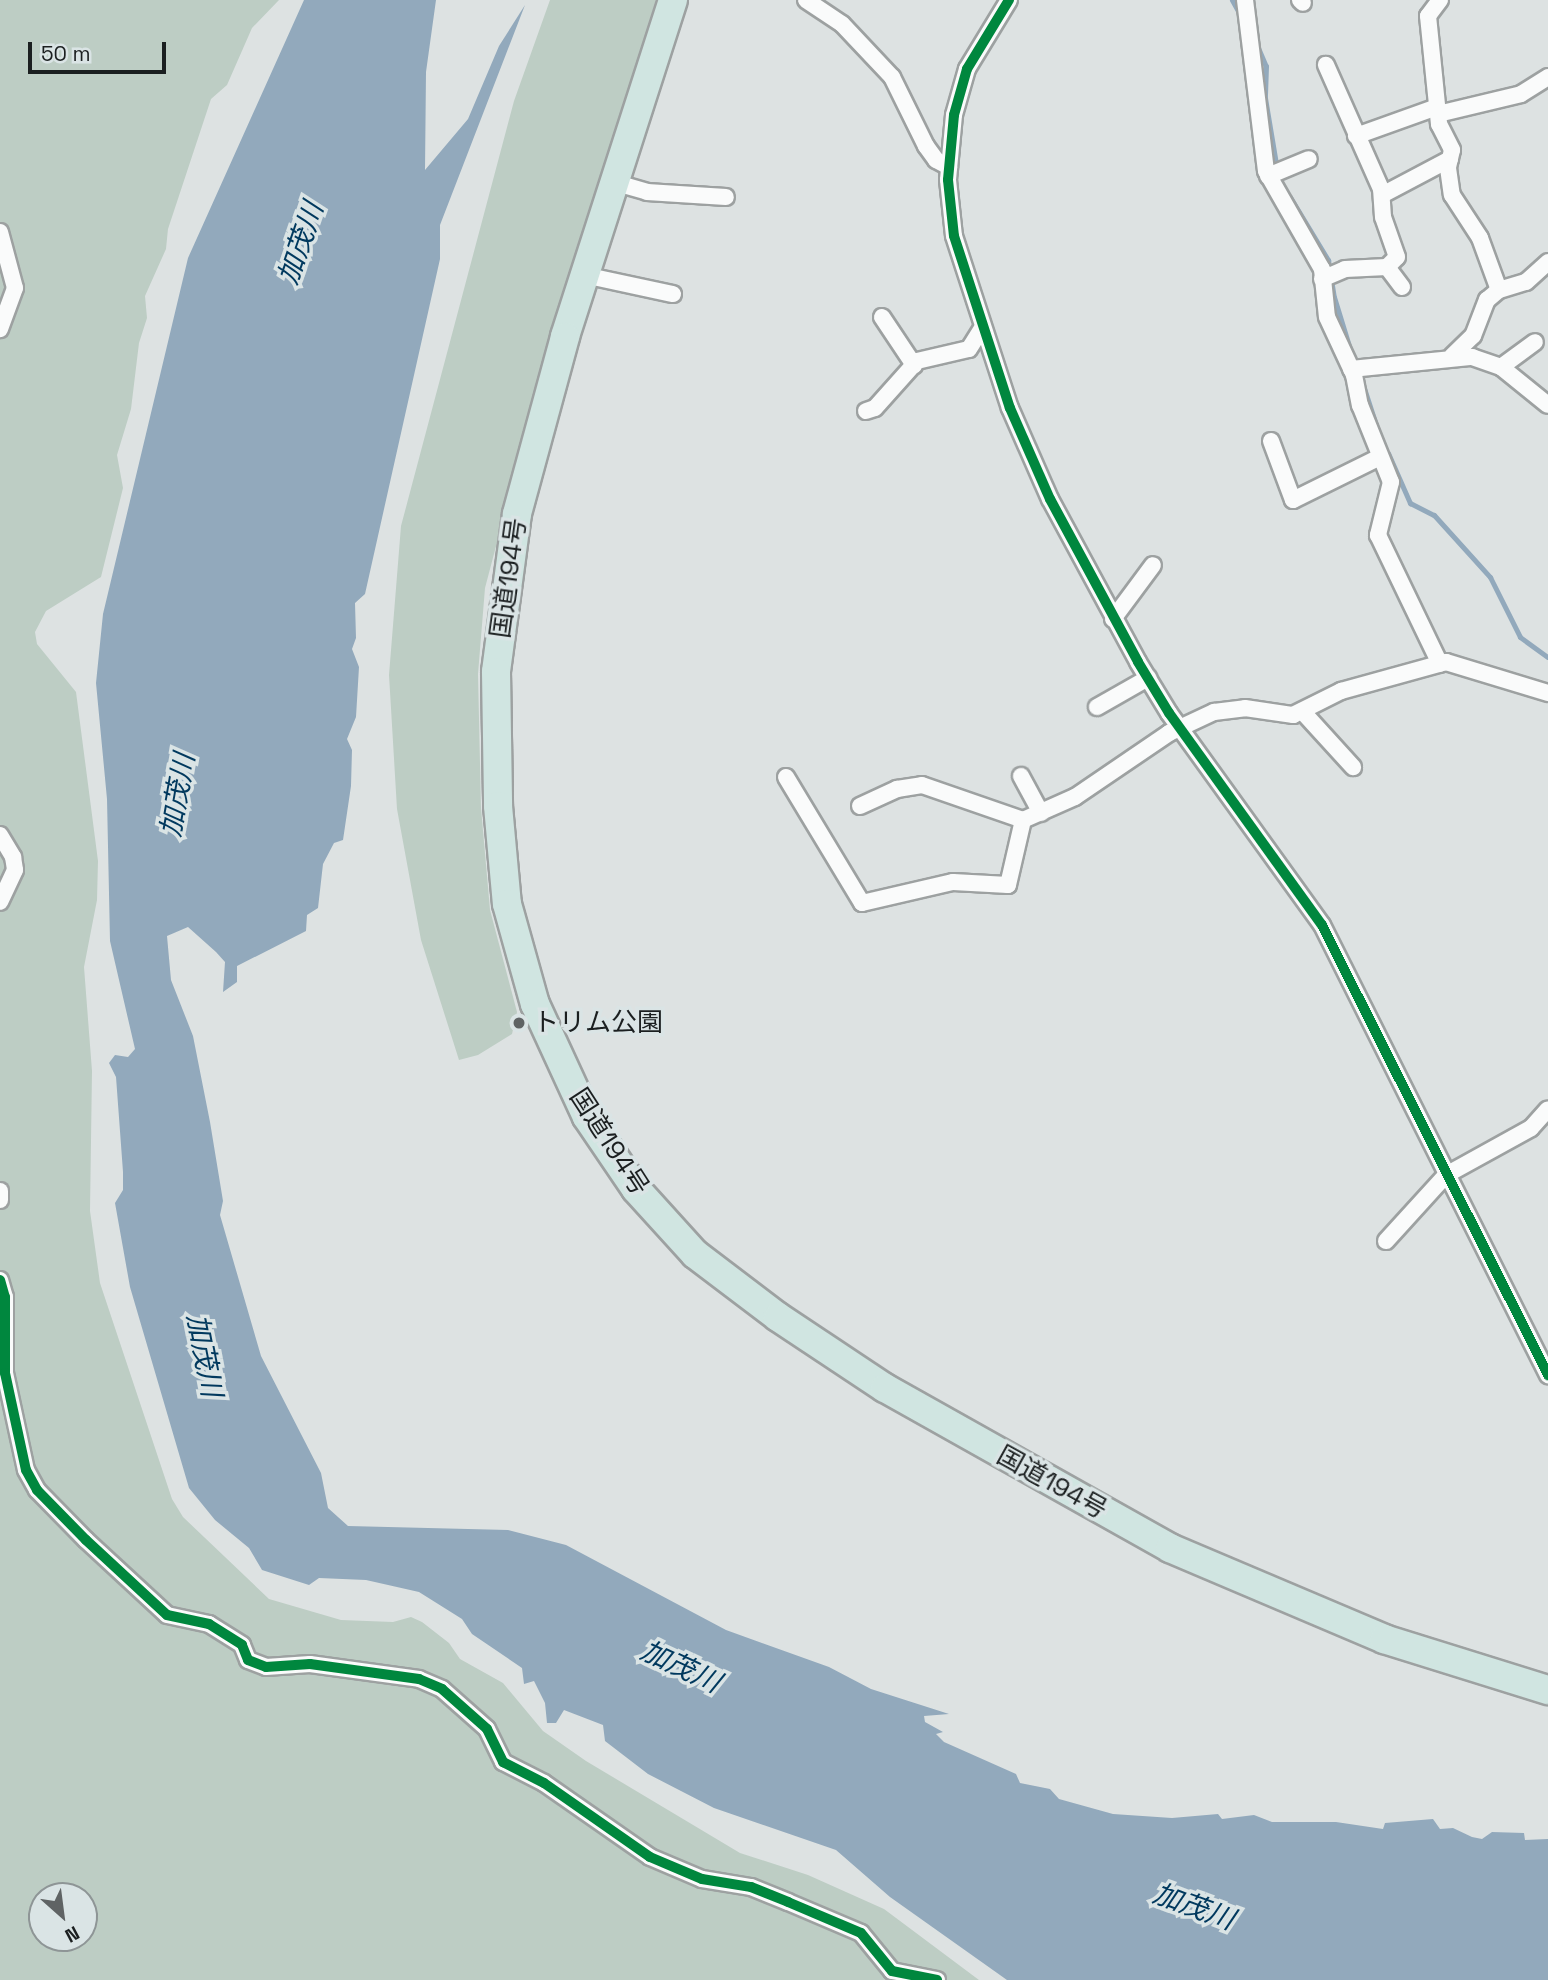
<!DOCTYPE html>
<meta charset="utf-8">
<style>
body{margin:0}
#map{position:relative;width:1548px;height:1980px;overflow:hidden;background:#dde2e2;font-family:"Space Grotesk","Noto Sans JP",sans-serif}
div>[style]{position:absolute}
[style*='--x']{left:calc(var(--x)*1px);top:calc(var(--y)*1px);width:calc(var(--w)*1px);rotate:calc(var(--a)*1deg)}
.green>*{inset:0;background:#bdcdc4}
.water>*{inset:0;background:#92a9bc}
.stream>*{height:5px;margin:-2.5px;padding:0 2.5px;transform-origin:2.5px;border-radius:2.5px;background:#92a9bc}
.roads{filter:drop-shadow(2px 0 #9da1a1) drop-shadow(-2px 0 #9da1a1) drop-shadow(0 2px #9da1a1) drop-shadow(0 -2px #9da1a1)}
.street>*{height:16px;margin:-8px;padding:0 8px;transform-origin:8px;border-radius:8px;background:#fafbfb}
.highway>*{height:28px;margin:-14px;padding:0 14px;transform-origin:14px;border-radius:14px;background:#d0e5e1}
.cycleway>*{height:10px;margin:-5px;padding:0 5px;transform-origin:5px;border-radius:5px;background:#00873e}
.dots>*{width:19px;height:19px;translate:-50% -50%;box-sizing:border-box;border:4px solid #dae4e5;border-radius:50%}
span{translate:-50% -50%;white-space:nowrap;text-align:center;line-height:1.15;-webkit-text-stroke:7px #dae4e5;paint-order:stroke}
.street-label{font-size:26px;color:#1b1f20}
.poi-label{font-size:26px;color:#1b1f20}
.left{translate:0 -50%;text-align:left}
.water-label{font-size:28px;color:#01395e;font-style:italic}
.north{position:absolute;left:28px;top:1882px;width:70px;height:70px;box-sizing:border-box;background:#dae4e5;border:2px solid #8e9596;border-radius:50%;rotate:152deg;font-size:19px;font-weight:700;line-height:28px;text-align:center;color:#1b1f20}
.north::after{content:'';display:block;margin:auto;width:24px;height:32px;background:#5f6364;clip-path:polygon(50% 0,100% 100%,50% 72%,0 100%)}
.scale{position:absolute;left:28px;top:42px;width:138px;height:32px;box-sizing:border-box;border:4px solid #1b1f20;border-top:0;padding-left:9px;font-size:21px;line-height:24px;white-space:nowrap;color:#1b1f20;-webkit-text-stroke:5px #dae4e5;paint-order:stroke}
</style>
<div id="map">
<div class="green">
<i style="clip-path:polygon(evenodd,0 0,279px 0,252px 28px,227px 85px,211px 99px,168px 229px,166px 249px,145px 296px,147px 318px,139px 343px,131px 409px,117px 455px,123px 488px,101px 577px,46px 611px,35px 632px,37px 644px,76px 692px,98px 861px,97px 900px,84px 967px,92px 1071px,90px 1211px,100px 1283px,172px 1499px,183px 1517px,269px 1599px,341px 1620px,393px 1622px,411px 1617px,422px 1622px,449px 1643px,460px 1659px,503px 1683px,543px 1731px,586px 1761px,740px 1853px,808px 1875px,884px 1909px,979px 1980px,0 1980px,0 0,42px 1896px,84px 1896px,84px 1938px,42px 1938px,42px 1896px)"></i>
<i style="clip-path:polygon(550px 0,656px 0,552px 334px,485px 588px,478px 674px,481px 808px,490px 910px,517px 1012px,512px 1034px,478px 1055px,459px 1060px,421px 940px,397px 809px,389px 675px,401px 526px,514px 101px)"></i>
</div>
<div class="water">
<i style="clip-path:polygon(304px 0,436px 0,426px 72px,425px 170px,468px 119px,499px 46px,525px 5px,440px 225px,440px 259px,365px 594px,355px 603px,356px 638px,352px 649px,359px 667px,356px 717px,347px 739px,352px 750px,351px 786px,343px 840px,334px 843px,323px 864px,318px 908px,307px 915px,306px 931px,237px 966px,237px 982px,223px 992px,225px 962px,216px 952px,188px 927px,167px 936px,171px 980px,193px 1036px,210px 1122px,223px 1201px,220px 1215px,261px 1356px,321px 1473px,328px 1508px,348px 1526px,508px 1530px,566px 1545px,726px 1630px,829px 1667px,871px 1689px,949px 1714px,924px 1716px,925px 1722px,943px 1732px,936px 1734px,944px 1742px,1016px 1774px,1020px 1783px,1050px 1789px,1059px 1799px,1113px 1814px,1172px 1818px,1218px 1814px,1222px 1819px,1254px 1815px,1272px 1822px,1336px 1822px,1383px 1829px,1385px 1823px,1433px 1819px,1440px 1829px,1453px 1828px,1472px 1837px,1482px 1839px,1492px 1832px,1524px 1833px,1525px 1840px,1548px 1839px,1548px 1980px,1007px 1980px,890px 1897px,836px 1850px,714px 1808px,648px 1774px,605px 1741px,603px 1725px,564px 1710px,556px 1723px,547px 1723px,545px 1703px,534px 1681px,524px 1684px,522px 1668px,472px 1634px,462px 1619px,419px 1592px,366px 1580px,319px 1578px,309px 1585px,262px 1570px,249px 1548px,215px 1520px,189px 1488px,130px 1287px,115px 1203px,123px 1190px,123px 1172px,116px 1077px,109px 1063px,115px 1055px,128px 1057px,135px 1049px,110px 941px,107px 799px,96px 683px,103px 614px,188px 258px)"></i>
</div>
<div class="stream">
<i style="--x:1232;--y:0;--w:18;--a:61"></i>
<i style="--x:1256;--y:43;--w:25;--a:67"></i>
<i style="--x:1266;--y:66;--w:32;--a:92"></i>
<i style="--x:1265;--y:98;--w:73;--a:80.5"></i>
<i style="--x:1290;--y:197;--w:74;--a:58.9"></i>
<i style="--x:1328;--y:260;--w:37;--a:81"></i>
<i style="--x:1334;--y:297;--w:54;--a:72.9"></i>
<i style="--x:1364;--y:388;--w:42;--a:72"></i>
<i style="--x:1388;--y:453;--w:55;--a:66.3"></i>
<i style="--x:1410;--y:503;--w:27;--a:27"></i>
<i style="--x:1434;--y:515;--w:84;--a:47.9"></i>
<i style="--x:1490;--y:577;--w:67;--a:63.4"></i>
<i style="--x:1520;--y:637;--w:34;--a:36"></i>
</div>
<div class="roads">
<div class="street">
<i style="--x:806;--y:0;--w:43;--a:33.7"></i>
<i style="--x:842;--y:24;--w:73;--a:46.7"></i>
<i style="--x:892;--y:77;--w:77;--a:63.8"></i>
<i style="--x:926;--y:146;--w:17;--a:54"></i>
<i style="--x:936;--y:160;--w:15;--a:28"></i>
<i style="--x:1009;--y:0;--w:81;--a:121.3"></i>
<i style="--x:967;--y:69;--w:48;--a:105.8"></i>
<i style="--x:954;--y:115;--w:65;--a:95.3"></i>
<i style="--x:948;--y:180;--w:56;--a:83.9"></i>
<i style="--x:954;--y:236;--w:181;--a:72"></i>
<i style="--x:1010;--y:408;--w:99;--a:66.3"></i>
<i style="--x:1050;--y:499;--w:185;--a:61.6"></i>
<i style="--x:1138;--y:662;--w:60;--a:58.7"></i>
<i style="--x:1169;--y:713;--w:261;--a:54.2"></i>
<i style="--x:1322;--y:925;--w:504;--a:63.33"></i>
<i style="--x:1245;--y:0;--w:172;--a:83"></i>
<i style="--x:1266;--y:171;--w:113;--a:60.3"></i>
<i style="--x:1322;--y:269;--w:48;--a:84.1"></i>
<i style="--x:1327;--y:317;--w:64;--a:65"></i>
<i style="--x:1354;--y:375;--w:31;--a:79"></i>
<i style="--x:1360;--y:405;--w:83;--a:68.1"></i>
<i style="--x:1391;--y:482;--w:55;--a:103.8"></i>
<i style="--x:1378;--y:535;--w:143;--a:64.3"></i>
<i style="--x:1300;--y:0;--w:4;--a:45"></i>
<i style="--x:1440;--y:0;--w:20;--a:127"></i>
<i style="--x:1428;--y:16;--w:109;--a:84.2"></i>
<i style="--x:1439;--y:124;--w:29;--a:63"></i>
<i style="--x:1452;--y:150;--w:18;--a:103"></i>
<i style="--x:1448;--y:168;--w:27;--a:82"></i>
<i style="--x:1452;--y:195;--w:51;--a:56.9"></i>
<i style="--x:1480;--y:238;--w:55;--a:69.9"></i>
<i style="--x:1438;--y:114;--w:85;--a:-13.5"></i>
<i style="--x:1521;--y:94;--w:32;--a:-32"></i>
<i style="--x:1356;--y:136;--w:86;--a:-19.7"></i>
<i style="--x:1268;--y:176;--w:44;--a:-22.5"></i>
<i style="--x:613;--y:182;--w:35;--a:16"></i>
<i style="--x:647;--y:192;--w:79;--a:3.6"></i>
<i style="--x:1382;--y:195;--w:77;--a:-27.9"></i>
<i style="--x:0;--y:232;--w:58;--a:75"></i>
<i style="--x:15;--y:288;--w:44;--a:110.1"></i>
<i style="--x:1387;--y:267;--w:25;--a:53"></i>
<i style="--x:584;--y:275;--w:91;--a:12.1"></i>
<i style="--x:1322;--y:279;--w:25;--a:-23"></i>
<i style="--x:1345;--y:269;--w:42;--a:-2.7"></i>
<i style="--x:1387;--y:267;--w:14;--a:-45"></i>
<i style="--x:1397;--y:257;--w:42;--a:-109.3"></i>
<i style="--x:1383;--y:217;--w:28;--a:-94"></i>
<i style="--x:1381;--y:189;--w:136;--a:-113.9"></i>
<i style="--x:882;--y:317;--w:58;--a:56.3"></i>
<i style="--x:1452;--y:356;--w:29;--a:-44"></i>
<i style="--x:1473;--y:336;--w:39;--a:-69"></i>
<i style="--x:1487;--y:300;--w:16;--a:-40"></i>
<i style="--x:1499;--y:290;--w:28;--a:-17"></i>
<i style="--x:1526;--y:282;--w:30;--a:-42"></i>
<i style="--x:1501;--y:367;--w:42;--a:-36.3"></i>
<i style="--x:1351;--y:369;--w:122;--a:-5.7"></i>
<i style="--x:1472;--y:357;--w:31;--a:19"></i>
<i style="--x:1501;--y:367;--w:60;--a:39"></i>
<i style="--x:866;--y:411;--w:9;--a:-18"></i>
<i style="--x:875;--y:408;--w:63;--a:-48.2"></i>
<i style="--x:917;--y:361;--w:53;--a:-13"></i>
<i style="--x:969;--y:349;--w:26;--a:-58"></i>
<i style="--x:1271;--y:441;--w:63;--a:69.6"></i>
<i style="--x:1293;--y:500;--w:97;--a:-26.3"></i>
<i style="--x:1113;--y:619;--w:67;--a:-53.5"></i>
<i style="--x:1097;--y:707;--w:59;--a:-29.6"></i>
<i style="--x:1302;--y:711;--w:76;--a:47.7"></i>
<i style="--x:1021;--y:776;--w:42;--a:61.6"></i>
<i style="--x:786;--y:777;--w:147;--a:58.9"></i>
<i style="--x:862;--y:903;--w:93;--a:-13"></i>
<i style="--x:953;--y:882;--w:55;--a:3.1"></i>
<i style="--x:1008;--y:885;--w:67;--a:-77"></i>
<i style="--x:1023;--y:820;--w:57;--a:-23.9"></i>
<i style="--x:1075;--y:797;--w:114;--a:-34.2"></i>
<i style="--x:1169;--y:733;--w:50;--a:-25"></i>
<i style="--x:1214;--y:712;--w:31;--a:-7"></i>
<i style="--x:1245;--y:708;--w:49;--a:8.3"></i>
<i style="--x:1293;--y:715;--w:54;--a:-26.6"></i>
<i style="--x:1341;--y:691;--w:109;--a:-15.4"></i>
<i style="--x:1446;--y:662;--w:107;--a:16.9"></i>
<i style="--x:860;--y:806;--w:41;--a:-24.7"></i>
<i style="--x:897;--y:789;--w:25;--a:-9"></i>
<i style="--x:922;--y:785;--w:107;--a:19.1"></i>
<i style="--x:0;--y:835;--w:26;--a:59"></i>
<i style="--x:13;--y:857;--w:13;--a:81"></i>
<i style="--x:15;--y:870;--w:35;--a:115"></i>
<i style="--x:0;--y:1191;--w:9;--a:90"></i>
<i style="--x:1386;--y:1241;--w:89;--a:-47.7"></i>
<i style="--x:1446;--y:1175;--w:97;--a:-28.9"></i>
<i style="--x:1531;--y:1128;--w:25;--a:-48"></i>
<i style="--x:0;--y:1280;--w:18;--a:74"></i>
<i style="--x:5;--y:1297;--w:76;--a:90"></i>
<i style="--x:5;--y:1373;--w:99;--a:77.8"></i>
<i style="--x:26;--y:1470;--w:23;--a:61"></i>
<i style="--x:37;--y:1490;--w:70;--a:45.6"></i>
<i style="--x:86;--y:1540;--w:110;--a:42.8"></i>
<i style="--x:167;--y:1615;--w:43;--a:12.1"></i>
<i style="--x:209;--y:1624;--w:39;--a:32"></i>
<i style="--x:242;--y:1645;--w:16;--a:68"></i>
<i style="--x:248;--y:1660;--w:19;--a:21"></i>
<i style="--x:266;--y:1667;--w:44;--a:-3.9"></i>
<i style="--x:310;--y:1664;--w:110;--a:7.8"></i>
<i style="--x:419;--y:1679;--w:25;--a:23"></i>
<i style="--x:442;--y:1689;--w:60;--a:41.6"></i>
<i style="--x:487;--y:1729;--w:37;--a:64"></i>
<i style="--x:503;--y:1762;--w:46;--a:27.1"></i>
<i style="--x:544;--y:1783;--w:129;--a:34.9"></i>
<i style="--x:650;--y:1857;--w:56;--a:22.9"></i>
<i style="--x:702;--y:1879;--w:50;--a:9.3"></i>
<i style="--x:751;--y:1887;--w:40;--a:22"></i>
<i style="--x:788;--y:1902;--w:79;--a:23"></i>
<i style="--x:861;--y:1933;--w:49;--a:50.8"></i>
<i style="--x:892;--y:1971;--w:46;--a:11.3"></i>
</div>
<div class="highway">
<i style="--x:673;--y:0;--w:354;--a:107.8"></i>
<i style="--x:565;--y:337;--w:183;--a:105.2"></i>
<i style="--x:517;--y:514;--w:159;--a:97.6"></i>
<i style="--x:496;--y:672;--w:134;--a:89.1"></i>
<i style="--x:498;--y:806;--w:98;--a:84.8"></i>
<i style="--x:507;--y:904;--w:104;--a:74.4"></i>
<i style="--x:535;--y:1004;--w:124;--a:65.3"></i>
<i style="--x:587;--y:1117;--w:87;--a:55.8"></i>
<i style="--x:636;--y:1189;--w:88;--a:47.8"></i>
<i style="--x:695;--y:1254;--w:104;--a:37.2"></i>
<i style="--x:778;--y:1317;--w:128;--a:33.6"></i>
<i style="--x:885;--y:1388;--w:327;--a:29.3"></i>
<i style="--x:1170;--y:1548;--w:233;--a:23"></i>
<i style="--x:1384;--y:1639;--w:172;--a:17.3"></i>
</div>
</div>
<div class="cycleway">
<i style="--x:1009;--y:0;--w:81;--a:121.3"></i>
<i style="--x:967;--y:69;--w:48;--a:105.8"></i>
<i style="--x:954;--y:115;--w:65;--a:95.3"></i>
<i style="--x:948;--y:180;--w:56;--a:83.9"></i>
<i style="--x:954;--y:236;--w:181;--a:72"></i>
<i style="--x:1010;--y:408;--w:99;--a:66.3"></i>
<i style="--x:1050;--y:499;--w:185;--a:61.6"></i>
<i style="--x:1138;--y:662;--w:60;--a:58.7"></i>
<i style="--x:1169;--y:713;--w:261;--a:54.2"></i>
<i style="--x:1322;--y:925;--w:504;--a:63.33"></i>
<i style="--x:0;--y:1280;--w:18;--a:74"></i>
<i style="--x:5;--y:1297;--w:76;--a:90"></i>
<i style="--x:5;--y:1373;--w:99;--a:77.8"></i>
<i style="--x:26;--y:1470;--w:23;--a:61"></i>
<i style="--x:37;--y:1490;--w:70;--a:45.6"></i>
<i style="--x:86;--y:1540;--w:110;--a:42.8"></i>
<i style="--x:167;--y:1615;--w:43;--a:12.1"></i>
<i style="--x:209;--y:1624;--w:39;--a:32"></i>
<i style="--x:242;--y:1645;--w:16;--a:68"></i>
<i style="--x:248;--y:1660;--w:19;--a:21"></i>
<i style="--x:266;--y:1667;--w:44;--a:-3.9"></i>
<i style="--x:310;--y:1664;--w:110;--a:7.8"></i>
<i style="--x:419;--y:1679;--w:25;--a:23"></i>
<i style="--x:442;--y:1689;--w:60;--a:41.6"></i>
<i style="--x:487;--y:1729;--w:37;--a:64"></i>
<i style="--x:503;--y:1762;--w:46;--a:27.1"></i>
<i style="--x:544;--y:1783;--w:129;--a:34.9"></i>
<i style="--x:650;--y:1857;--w:56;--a:22.9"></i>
<i style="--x:702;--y:1879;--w:50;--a:9.3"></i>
<i style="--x:751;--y:1887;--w:40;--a:22"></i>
<i style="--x:788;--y:1902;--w:79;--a:23"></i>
<i style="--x:861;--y:1933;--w:49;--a:50.8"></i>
<i style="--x:892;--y:1971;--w:46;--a:11.3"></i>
</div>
<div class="dots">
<i style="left:519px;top:1023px;background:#5f6364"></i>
</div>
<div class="street-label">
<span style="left:509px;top:578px;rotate:-82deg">国道194号</span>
<span style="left:609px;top:1142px;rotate:57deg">国道194号</span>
<span style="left:1052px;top:1483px;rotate:29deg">国道194号</span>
</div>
<div class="poi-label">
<span class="left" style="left:533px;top:1023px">トリム公園</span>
</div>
<div class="water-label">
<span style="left:300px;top:243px;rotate:-71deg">加茂川</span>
<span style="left:177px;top:795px;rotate:-80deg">加茂川</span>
<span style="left:205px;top:1355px;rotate:79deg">加茂川</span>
<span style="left:681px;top:1666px;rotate:25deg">加茂川</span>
<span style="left:1194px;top:1906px;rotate:20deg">加茂川</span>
</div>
<div class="north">N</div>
<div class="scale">50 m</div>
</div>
